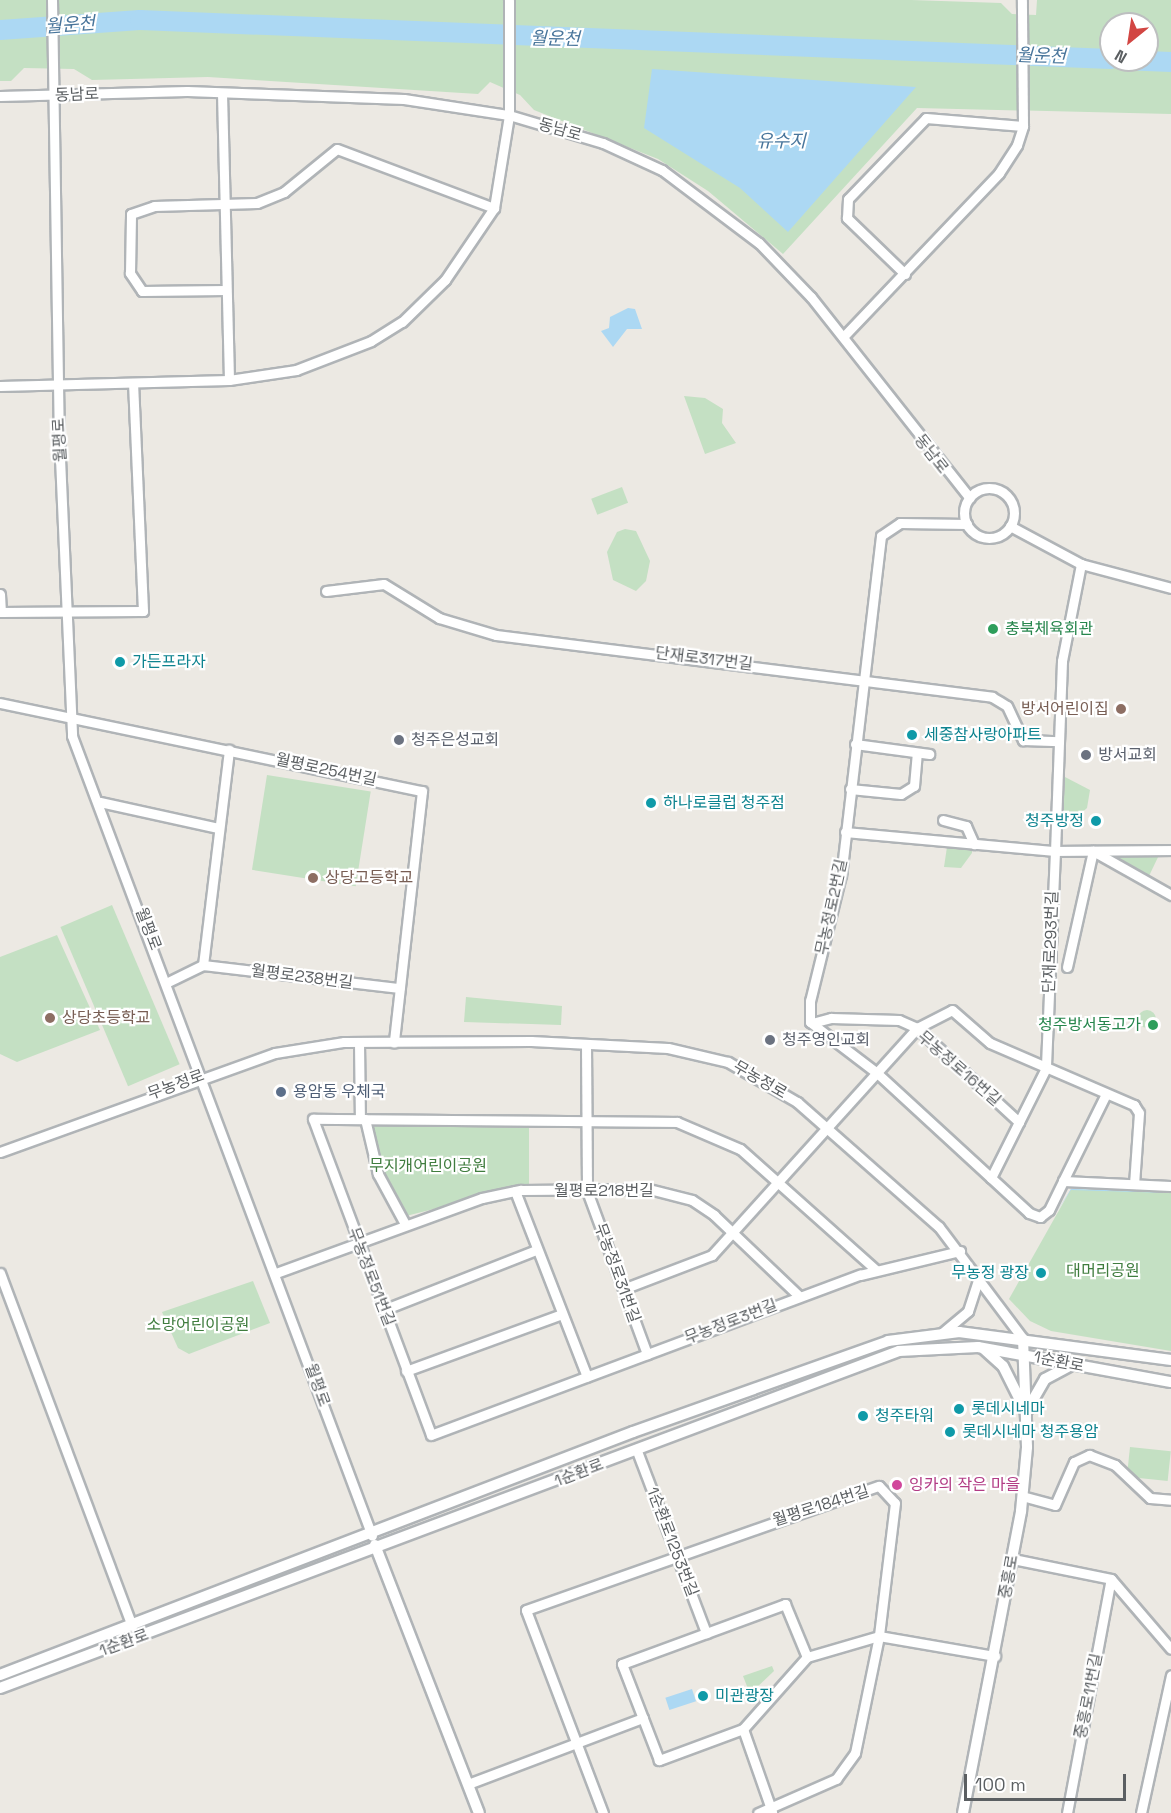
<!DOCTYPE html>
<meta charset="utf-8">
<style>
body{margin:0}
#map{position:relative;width:1171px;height:1813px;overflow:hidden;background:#ece9e3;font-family:"Space Grotesk","Noto Sans KR",sans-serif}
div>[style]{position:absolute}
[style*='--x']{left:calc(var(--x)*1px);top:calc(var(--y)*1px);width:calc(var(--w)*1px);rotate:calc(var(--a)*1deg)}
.green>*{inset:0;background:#c4e0c3;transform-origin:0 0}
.round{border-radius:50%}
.water>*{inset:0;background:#acd8f3;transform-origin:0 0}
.river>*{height:20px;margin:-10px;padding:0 10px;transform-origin:10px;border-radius:10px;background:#acd8f3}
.roads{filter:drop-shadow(2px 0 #b0b4b7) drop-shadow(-2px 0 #b0b4b7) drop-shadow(0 2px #b0b4b7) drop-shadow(0 -2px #b0b4b7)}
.minor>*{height:9px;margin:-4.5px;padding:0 4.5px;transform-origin:4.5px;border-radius:4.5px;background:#fff}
.minor>.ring{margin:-4.5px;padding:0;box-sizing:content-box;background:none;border:9px solid #fff;border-radius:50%}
.tertiary>*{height:10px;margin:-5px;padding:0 5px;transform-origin:5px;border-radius:5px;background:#fff}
.dots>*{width:16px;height:16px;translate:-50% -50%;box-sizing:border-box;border:3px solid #fff;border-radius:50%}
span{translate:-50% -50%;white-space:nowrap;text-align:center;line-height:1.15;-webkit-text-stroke:4.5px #fff;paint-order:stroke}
.street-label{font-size:16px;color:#5b5f62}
.leisure-label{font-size:16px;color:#27864d}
.left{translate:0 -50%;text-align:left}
.right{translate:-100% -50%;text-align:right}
.culture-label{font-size:16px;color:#0d838f}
.education-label{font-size:16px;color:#785e54}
.worship-label{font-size:16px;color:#5b616d}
.service-label{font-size:16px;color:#4e5e75}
.park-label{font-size:16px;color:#407d3f}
.hotel-label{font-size:16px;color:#b23c85}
.water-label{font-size:18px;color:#48759b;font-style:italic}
.north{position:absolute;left:1099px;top:12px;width:60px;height:60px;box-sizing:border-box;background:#fff;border:2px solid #bdbfc0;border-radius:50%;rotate:210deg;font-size:16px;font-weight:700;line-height:24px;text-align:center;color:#5b5f62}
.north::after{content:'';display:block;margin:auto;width:21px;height:27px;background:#d24643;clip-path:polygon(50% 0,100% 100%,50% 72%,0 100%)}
.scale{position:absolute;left:964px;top:1774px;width:162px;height:27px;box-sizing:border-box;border:3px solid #5b5f62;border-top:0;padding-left:8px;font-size:18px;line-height:21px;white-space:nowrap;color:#5b5f62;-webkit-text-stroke:4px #fff;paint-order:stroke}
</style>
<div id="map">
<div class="green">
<i style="clip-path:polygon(evenodd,0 0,911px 0,1001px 3px,1012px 14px,1036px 15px,1037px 0,1171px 0,1171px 114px,917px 108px,783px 254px,708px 191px,658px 159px,534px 110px,520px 95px,490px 82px,478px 94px,208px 77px,92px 80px,74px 69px,24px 68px,11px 81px,0 81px,0 0,1111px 24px,1147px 24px,1147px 60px,1111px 60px,1111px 24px)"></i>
<i style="clip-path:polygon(684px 396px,705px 398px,723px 409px,722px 423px,736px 443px,705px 454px)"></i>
<i style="left:622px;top:487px;width:17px;height:33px;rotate:69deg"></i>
<i style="clip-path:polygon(625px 529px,636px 531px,650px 561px,646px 581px,636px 591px,613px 580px,607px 552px,617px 532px)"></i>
<i style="left:267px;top:775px;width:105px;height:96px;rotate:9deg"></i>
<i style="clip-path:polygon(1065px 777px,1090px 790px,1087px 808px,1077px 817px,1063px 817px)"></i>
<i style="clip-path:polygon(947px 847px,972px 847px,972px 853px,961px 868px,944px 867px)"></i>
<i style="clip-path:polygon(1105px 854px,1159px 855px,1149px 876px)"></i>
<i style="left:112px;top:905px;width:173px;height:56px;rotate:67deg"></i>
<i style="clip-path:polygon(57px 935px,100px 1030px,17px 1062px,0 1054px,0 957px)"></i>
<i style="clip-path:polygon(466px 997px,562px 1006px,561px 1025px,464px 1022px)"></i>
<i class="round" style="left:1138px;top:1010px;width:18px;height:18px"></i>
<i style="clip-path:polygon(529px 1122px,529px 1185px,406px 1216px,391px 1193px,370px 1125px)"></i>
<i style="clip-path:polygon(1071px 1189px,1171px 1192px,1171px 1351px,1051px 1331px,1030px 1321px,1009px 1299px)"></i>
<i style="clip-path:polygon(253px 1281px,270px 1323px,189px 1354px,178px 1348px,162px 1312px)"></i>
<i style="left:1130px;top:1447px;width:41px;height:30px;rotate:6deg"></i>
<i style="clip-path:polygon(772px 1666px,774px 1671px,750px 1694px,743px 1676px)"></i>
</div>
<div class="water">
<i style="clip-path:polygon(652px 69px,916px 87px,788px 232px,740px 188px,644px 128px)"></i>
<i style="clip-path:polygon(628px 308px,635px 309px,642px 329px,627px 329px,613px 347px,601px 331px,609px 328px,610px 317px)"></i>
<i style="clip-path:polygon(1071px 1189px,1171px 1192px,1171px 1193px,1071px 1190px,1056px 1213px)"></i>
<i style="left:692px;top:1689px;width:13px;height:28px;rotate:72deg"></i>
</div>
<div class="river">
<i style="--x:0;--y:30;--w:140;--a:-4.1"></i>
<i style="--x:140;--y:20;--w:972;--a:2.3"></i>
<i style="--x:1123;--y:60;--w:48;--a:2.4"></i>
</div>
<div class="roads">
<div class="minor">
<i style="--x:52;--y:0;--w:435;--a:89.1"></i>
<i style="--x:59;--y:435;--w:301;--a:87.5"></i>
<i style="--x:72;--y:736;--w:854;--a:69.44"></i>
<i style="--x:222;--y:93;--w:287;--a:88.6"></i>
<i style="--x:0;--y:96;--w:187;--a:-1.5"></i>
<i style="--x:187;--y:91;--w:217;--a:2.1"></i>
<i style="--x:404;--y:99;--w:106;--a:8.7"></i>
<i style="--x:509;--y:115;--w:98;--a:16.6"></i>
<i style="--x:603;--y:143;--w:65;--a:24.6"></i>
<i style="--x:662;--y:170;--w:121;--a:37"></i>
<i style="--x:759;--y:243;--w:75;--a:46.1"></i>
<i style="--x:811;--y:297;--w:256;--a:51.7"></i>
<i style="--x:905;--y:274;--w:81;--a:-136"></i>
<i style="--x:847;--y:218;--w:19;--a:-87"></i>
<i style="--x:848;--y:199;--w:112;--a:-46.1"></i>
<i style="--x:926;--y:118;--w:97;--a:4.7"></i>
<i style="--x:226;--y:290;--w:84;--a:179.3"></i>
<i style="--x:142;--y:291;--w:22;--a:-124"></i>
<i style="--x:130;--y:273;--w:59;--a:-89"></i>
<i style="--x:131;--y:214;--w:24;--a:-19"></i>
<i style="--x:154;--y:206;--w:103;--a:-1.7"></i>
<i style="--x:257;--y:203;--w:29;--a:-22"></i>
<i style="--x:284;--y:192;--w:68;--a:-39.1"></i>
<i style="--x:337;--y:149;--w:168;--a:20.6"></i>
<i style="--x:843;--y:337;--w:226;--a:-46.4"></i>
<i style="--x:999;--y:173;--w:33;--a:-57"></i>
<i style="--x:1017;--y:145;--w:20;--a:-72"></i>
<i style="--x:1023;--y:126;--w:126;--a:-90.5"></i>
<i style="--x:0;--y:386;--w:229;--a:-1.5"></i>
<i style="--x:229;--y:380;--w:68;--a:-8.5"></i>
<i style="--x:296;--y:370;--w:80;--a:-21.1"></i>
<i style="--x:371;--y:341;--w:36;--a:-32"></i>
<i style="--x:402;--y:322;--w:60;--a:-44.3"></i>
<i style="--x:445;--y:280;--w:87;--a:-55.8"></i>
<i style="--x:494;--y:208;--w:94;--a:-80.8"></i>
<i style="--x:509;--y:115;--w:115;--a:-90"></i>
<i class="ring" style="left:964px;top:488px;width:41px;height:41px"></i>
<i style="--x:967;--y:524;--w:67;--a:-179.1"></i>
<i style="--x:900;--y:523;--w:23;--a:146"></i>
<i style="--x:881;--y:536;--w:341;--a:96.7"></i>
<i style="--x:841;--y:875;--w:130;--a:103.8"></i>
<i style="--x:810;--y:1001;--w:21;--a:90"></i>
<i style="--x:810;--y:1022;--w:84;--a:37.3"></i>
<i style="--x:877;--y:1073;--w:207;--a:42.6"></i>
<i style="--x:1029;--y:1213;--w:12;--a:20"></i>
<i style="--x:1040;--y:1217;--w:11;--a:-38"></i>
<i style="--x:1049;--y:1210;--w:32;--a:-64"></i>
<i style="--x:1063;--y:1181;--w:108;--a:2.7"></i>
<i style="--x:1010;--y:526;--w:81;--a:28.2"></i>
<i style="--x:1081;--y:564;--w:93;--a:14.9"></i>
<i style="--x:1081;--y:564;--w:99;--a:101.1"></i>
<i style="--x:1062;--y:661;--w:190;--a:92.1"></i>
<i style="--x:1055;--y:851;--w:116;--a:-0.5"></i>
<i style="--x:326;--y:591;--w:58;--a:-6.9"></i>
<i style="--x:384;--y:584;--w:65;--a:31.7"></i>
<i style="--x:439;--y:618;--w:59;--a:16.6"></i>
<i style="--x:496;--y:635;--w:500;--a:7.1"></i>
<i style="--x:992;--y:697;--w:17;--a:31"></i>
<i style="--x:1007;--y:706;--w:38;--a:65"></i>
<i style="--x:1023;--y:740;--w:36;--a:2"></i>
<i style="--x:0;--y:594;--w:18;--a:87"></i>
<i style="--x:0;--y:612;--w:143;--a:-0.4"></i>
<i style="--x:143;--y:611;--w:227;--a:-92.5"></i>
<i style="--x:0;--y:703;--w:431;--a:11.8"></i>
<i style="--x:422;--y:791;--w:253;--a:96.4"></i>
<i style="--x:855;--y:744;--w:75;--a:7.7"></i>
<i style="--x:850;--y:789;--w:51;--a:5.6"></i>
<i style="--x:901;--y:794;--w:15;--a:-32"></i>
<i style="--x:914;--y:786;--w:33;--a:-85"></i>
<i style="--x:100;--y:802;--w:121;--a:12.4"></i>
<i style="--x:943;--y:820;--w:24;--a:15"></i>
<i style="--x:966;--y:826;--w:20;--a:66"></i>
<i style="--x:845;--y:832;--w:211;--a:5.2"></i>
<i style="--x:1055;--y:851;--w:217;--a:92.4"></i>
<i style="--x:1046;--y:1068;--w:123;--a:116.6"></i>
<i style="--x:203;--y:965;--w:198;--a:6.7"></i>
<i style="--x:1067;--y:967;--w:119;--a:-77.4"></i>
<i style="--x:1093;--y:851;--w:90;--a:29.4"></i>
<i style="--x:168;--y:982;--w:39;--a:-26"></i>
<i style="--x:203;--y:965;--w:217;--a:-83.1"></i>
<i style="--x:812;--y:1023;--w:20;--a:-15"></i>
<i style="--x:831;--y:1018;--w:68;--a:1.7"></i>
<i style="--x:899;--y:1020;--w:20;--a:24"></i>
<i style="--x:917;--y:1028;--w:139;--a:42.7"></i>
<i style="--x:359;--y:1042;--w:77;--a:89.3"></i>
<i style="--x:586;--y:1044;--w:147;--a:89.6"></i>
<i style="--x:587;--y:1191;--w:174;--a:69.8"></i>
<i style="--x:365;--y:1119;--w:57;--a:76.7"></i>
<i style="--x:378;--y:1174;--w:57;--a:61.6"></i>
<i style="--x:0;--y:1152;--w:292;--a:-19.8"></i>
<i style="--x:275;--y:1053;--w:70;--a:-9.1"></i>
<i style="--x:344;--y:1042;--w:187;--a:-0.3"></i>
<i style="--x:531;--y:1041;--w:137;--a:2.9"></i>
<i style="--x:668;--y:1048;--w:62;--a:13.1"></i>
<i style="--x:728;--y:1062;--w:80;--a:30.1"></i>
<i style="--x:797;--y:1102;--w:189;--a:41.4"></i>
<i style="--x:939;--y:1227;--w:140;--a:53.1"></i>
<i style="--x:1063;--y:1181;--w:97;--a:-63.7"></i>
<i style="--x:515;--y:1191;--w:199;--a:68.8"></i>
<i style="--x:876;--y:1270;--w:182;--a:-138.3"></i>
<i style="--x:740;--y:1149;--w:69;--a:-156.8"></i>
<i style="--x:677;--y:1122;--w:364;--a:-179.5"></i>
<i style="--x:313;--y:1119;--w:337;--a:69.5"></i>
<i style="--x:431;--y:1435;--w:458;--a:-20.5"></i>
<i style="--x:860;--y:1275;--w:103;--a:-13.5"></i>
<i style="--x:0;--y:1273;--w:377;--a:69.5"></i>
<i style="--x:276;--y:1273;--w:219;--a:-20"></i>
<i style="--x:482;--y:1198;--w:40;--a:-12"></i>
<i style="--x:521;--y:1190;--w:128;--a:-0.4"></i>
<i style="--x:649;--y:1189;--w:44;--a:14.3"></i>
<i style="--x:692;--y:1200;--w:27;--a:34"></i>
<i style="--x:714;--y:1215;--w:117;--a:43.6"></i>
<i style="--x:623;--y:1289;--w:95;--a:-20.9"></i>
<i style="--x:712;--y:1255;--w:306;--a:-47.9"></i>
<i style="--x:917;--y:1028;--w:39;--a:-27"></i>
<i style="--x:952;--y:1010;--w:50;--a:41"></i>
<i style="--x:990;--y:1043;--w:157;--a:23.3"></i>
<i style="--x:1134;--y:1105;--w:9;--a:58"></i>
<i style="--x:1139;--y:1113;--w:71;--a:94"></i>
<i style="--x:383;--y:1310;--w:164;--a:-21.4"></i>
<i style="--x:942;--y:1333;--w:34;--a:-40"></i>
<i style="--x:968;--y:1311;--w:36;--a:-72"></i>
<i style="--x:406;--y:1371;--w:166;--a:-20.1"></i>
<i style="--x:637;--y:1451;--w:195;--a:69.2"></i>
<i style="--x:1022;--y:1496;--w:34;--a:15"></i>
<i style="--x:1055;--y:1505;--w:47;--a:-66.2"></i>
<i style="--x:1074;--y:1462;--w:17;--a:-25"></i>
<i style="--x:1089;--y:1455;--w:28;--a:21"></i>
<i style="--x:1115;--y:1465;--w:48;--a:43.3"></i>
<i style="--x:1150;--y:1498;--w:21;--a:5"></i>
<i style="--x:1013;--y:1559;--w:100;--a:11.5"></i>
<i style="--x:1111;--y:1579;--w:92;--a:49.4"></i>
<i style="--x:785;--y:1604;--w:57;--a:67.5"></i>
<i style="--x:807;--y:1657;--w:96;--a:131.6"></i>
<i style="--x:743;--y:1729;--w:90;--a:159.7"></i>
<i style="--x:659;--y:1760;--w:103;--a:-111.1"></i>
<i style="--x:622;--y:1664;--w:174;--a:-20.2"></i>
<i style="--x:807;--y:1657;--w:75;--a:-16.3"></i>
<i style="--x:879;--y:1636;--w:118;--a:9.8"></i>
<i style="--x:743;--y:1729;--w:88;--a:70.7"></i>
<i style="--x:468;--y:1784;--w:187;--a:-20.7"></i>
<i style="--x:603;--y:1813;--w:217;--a:-110.8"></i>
<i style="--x:526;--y:1610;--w:374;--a:-19.4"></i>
<i style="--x:879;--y:1486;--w:23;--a:47"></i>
<i style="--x:895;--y:1503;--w:134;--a:96.9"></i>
<i style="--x:879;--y:1636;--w:119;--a:101.6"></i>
<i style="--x:855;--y:1753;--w:32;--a:126"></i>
<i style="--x:836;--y:1779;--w:85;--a:156.4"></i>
<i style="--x:1067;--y:1813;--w:238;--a:-79.4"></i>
<i style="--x:1141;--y:1813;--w:141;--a:-77.7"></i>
</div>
<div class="tertiary">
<i style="--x:984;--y:1349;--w:25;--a:42"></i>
<i style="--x:1003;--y:1366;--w:51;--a:63.4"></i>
<i style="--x:1026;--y:1412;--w:38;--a:-60"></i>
<i style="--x:1045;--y:1379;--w:27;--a:-28"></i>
<i style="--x:375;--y:1545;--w:287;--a:68.8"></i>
<i style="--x:0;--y:1675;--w:678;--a:-21"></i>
<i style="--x:633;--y:1432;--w:271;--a:-19.6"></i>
<i style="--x:888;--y:1341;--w:72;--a:-7.2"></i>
<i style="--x:959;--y:1332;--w:214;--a:7.5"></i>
<i style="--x:0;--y:1688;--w:960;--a:-20.55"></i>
<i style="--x:899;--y:1351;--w:79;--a:-2.9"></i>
<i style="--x:978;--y:1347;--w:196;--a:10.3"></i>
<i style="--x:963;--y:1813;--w:308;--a:-79.1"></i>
<i style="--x:1021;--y:1511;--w:64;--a:-84.6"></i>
<i style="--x:1027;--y:1447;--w:108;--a:-92.1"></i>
</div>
</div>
<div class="dots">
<i style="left:993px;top:629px;background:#2e9e5b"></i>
<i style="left:120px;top:662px;background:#0f9aa8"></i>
<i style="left:1121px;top:709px;background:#8d6e63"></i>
<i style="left:912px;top:735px;background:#0f9aa8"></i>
<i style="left:399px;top:740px;background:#6b7280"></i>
<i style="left:1086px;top:755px;background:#6b7280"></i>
<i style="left:651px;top:803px;background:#0f9aa8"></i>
<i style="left:1096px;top:821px;background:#0f9aa8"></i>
<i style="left:313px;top:878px;background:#8d6e63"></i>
<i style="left:50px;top:1018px;background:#8d6e63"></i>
<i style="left:1153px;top:1025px;background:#2e9e5b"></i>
<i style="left:770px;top:1040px;background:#6b7280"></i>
<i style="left:281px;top:1092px;background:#5c6f8a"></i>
<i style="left:1041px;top:1273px;background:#0f9aa8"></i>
<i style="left:959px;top:1409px;background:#0f9aa8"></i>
<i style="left:863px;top:1416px;background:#0f9aa8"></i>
<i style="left:950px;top:1432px;background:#0f9aa8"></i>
<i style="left:897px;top:1485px;background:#d1479c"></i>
<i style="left:703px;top:1696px;background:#0f9aa8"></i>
</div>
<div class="street-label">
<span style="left:77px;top:95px;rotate:-2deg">동남로</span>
<span style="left:560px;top:130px;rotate:16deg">동남로</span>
<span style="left:60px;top:440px;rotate:-93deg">월평로</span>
<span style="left:931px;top:454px;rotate:52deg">동남로</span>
<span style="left:704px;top:659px;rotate:7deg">단재로317번길</span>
<span style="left:326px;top:770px;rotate:12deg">월평로254번길</span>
<span style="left:832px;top:907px;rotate:-78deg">무농정로2번길</span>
<span style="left:148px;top:929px;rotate:69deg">월평로</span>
<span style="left:1051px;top:942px;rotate:-88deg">단재로293번길</span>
<span style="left:302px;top:977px;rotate:7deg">월평로238번길</span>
<span style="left:959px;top:1069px;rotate:41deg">무농정로16번길</span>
<span style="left:760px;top:1080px;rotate:30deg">무농정로</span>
<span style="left:176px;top:1085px;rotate:-20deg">무농정로</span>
<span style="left:604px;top:1191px">월평로218번길</span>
<span style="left:617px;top:1273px;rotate:70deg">무농정로31번길</span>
<span style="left:371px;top:1277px;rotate:69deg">무농정로51번길</span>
<span style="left:731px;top:1322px;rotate:-21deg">무농정로3번길</span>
<span style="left:1059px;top:1362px;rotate:11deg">1순환로</span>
<span style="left:317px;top:1385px;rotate:70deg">월평로</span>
<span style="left:579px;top:1473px;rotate:-21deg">1순환로</span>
<span style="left:821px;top:1506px;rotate:-18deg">월평로184번길</span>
<span style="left:672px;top:1542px;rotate:69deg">1순환로1253번길</span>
<span style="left:1009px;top:1577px;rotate:-80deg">중흥로</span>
<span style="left:124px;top:1643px;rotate:-20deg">1순환로</span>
<span style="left:1089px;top:1696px;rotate:-79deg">중흥로11번길</span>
</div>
<div class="leisure-label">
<span class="left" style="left:1005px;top:629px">충북체육회관</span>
<span class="right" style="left:1141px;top:1025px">청주방서동고가</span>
</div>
<div class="culture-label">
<span class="left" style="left:132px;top:662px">가든프라자</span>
<span class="left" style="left:924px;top:735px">세중참사랑아파트</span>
<span class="left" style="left:663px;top:803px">하나로클럽 청주점</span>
<span class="right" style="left:1084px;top:821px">청주방정</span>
<span class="right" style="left:1029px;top:1273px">무농정 광장</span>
<span class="left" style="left:971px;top:1409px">롯데시네마</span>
<span class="left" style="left:875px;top:1416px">청주타워</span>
<span class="left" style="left:962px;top:1432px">롯데시네마 청주용암</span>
<span class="left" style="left:715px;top:1696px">미관광장</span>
</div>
<div class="education-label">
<span class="right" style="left:1109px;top:709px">방서어린이집</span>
<span class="left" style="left:325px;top:878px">상당고등학교</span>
<span class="left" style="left:62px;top:1018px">상당초등학교</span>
</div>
<div class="worship-label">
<span class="left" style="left:411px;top:740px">청주은성교회</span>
<span class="left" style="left:1098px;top:755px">방서교회</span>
<span class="left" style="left:782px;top:1040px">청주영인교회</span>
</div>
<div class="service-label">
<span class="left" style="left:293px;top:1092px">용암동 우체국</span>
</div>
<div class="park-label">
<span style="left:428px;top:1166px">무지개어린이공원</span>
<span style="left:1103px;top:1271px">대머리공원</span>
<span style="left:198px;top:1325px">소망어린이공원</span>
</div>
<div class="hotel-label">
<span class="left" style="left:909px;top:1485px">잉카의 작은 마을</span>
</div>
<div class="water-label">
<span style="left:70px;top:25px;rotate:-4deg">월운천</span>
<span style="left:555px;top:39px;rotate:1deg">월운천</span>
<span style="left:1041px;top:56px;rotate:2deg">월운천</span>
<span style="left:781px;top:141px">유수지</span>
</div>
<div class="north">N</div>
<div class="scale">100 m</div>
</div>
